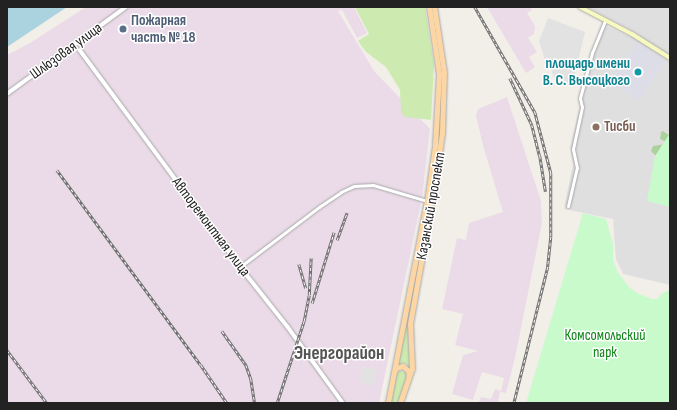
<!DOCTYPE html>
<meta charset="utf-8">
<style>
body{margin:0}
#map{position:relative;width:677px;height:410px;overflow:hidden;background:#f2efe9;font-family:"Sofia Sans Condensed",sans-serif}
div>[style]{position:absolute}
.residential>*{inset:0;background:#e0dfdf}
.industrial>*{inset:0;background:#ebdbe8}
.grass>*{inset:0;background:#cdebb0}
.forest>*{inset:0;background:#add19e}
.park>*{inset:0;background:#c8facc}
.parking>*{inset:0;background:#e2e2e2;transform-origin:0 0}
.plaza>*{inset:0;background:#dddde8;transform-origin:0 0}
.water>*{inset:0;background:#aad3df}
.roads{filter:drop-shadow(0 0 1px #a9a9a9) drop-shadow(0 0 1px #a9a9a9)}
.minor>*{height:3px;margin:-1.5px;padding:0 1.5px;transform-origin:1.5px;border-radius:1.5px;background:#fff}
.tertiary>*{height:3.5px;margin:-1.75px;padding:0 1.75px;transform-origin:1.75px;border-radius:1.75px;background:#fff}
.secondary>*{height:4px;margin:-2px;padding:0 2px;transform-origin:2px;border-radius:2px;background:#f7fabf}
.primary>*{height:4.5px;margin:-2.25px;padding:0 2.25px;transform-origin:2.25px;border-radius:2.25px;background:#fcd6a4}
.rail>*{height:2.5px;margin-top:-1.25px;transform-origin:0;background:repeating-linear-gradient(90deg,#fff 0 3px,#707070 0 6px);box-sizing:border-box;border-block:1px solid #707070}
.dots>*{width:11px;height:11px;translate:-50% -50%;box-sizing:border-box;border:2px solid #fff;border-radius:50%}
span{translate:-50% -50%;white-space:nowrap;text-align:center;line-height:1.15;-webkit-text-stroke:3px #fff;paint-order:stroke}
.service-label{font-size:15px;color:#4e5e75;font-weight:700}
.left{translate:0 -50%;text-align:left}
.street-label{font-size:15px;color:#222}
.culture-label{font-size:15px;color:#0d838f;font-weight:700}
.right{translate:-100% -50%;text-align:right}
.education-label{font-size:15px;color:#785e54;font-weight:700}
.park-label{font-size:15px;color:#0c8416}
.district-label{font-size:19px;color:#555;font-weight:700}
.frame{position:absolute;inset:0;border:8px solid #222;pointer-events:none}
</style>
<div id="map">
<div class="residential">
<div style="clip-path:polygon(587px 7px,670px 7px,670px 56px,635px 32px)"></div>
<div style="clip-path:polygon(602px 24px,639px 41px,670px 62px,670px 285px,623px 274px,616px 259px,613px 219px,564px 209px,573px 164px,570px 148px,580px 105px,579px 98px,589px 59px)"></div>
</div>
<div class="industrial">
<div style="clip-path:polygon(86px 7px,354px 7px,367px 33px,357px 38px,342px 10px,338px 11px,374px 71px,430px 129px,422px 198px,379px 403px,7px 403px,7px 55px,30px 43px)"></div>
<div style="clip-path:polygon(487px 7px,530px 7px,532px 10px,527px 13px,535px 26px,534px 34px,528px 38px,537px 52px,529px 57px,535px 67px,526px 73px)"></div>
<div style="clip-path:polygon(507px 97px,541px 201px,542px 223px,515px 358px,506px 393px,500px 392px,498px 401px,501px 403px,477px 403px,479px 402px,481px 397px,491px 399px,495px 389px,501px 391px,504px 378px,482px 372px,473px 400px,452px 394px,463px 355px,478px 351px,455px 345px,463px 314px,442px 309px,457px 238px,466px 240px,469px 223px,503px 212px,484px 149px,476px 116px,478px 109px)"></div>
</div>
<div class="grass">
<div style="clip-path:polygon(355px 7px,425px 7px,434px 65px,431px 120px,405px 117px,401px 112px,400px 90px,386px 67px,366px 52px,358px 41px,369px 34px)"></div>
<div style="clip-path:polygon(409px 310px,408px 335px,410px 368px,405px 363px,397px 364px)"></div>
<div style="clip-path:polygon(399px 371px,405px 372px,407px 376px,399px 403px,390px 403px,396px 376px)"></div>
</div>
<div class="forest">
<div style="clip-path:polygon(663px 131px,670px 136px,670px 153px,656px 156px,651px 151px,653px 146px,666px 144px,666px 142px,660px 139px,661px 132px)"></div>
</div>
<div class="park">
<div style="clip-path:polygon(670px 133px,670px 207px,647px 201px,655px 156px)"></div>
<div style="clip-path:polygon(583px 213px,606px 219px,613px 244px,613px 260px,618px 273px,630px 288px,637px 293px,652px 299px,657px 299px,661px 294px,670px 290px,670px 403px,526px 403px)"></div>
</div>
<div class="parking">
<div style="clip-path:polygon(548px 18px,585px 32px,572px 86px,555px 81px,550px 66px,547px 67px,539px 41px)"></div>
<div style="left:363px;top:366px;width:15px;height:16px;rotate:16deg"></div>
</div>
<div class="plaza">
<div style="left:637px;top:42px;width:35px;height:48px;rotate:35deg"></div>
</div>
<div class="water">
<div style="clip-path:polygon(7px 7px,67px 7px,7px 47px)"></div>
</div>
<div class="roads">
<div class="minor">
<div style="left:568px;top:206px;width:39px;rotate:-77deg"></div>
<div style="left:577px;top:168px;width:19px;rotate:-102deg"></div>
<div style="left:573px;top:149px;width:43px;rotate:-77.9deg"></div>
<div style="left:582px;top:107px;width:9px;rotate:-103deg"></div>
<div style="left:580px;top:98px;width:47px;rotate:-75.1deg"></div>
<div style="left:592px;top:53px;width:35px;rotate:-68deg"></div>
<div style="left:241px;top:266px;width:98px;rotate:-37.1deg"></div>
<div style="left:319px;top:207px;width:27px;rotate:-34deg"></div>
<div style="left:341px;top:192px;width:14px;rotate:-25deg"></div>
<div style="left:354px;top:186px;width:19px;rotate:-3deg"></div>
<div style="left:373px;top:185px;width:56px;rotate:16.5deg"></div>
</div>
<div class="tertiary">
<div style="left:80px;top:50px;width:267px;rotate:53.5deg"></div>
<div style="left:239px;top:265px;width:79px;rotate:51.7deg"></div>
<div style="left:288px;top:327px;width:94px;rotate:54.1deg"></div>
<div style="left:7px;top:94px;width:147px;rotate:-36.2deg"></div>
</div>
<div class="secondary">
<div style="left:580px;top:7px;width:59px;rotate:27.4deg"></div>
<div style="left:632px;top:34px;width:45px;rotate:32.3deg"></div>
</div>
<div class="primary">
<div style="left:394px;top:372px;width:4px;rotate:-63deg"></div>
<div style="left:396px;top:368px;width:7px;rotate:-16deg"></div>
<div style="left:403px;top:366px;width:8px;rotate:40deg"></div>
<div style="left:409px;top:371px;width:5px;rotate:90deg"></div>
<div style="left:388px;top:403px;width:206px;rotate:-79.1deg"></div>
<div style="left:427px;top:201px;width:56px;rotate:-81.7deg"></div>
<div style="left:435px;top:146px;width:72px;rotate:-86.8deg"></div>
<div style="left:439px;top:74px;width:68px;rotate:-98.5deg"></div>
<div style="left:400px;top:403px;width:36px;rotate:-71deg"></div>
<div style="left:412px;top:369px;width:45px;rotate:-92.5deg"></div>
<div style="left:410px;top:324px;width:125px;rotate:-79.9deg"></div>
<div style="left:432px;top:201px;width:69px;rotate:-81.6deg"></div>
<div style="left:442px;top:133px;width:60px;rotate:-88.1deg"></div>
<div style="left:444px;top:73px;width:67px;rotate:-98.6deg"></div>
</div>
</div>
<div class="rail">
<div style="left:475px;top:7px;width:121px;rotate:60.3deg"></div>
<div style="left:535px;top:112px;width:63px;rotate:75.3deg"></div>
<div style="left:551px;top:173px;width:64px;rotate:90deg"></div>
<div style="left:551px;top:237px;width:30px;rotate:96deg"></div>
<div style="left:548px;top:267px;width:140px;rotate:104deg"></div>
<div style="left:510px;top:78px;width:52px;rotate:64.9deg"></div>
<div style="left:532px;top:125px;width:32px;rotate:76deg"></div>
<div style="left:540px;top:156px;width:36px;rotate:81deg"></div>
<div style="left:57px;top:170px;width:242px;rotate:53.6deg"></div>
<div style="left:201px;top:365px;width:46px;rotate:55.6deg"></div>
<div style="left:337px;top:240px;width:29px;rotate:-70deg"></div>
<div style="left:299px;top:264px;width:25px;rotate:74deg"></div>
<div style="left:312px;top:303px;width:74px;rotate:-72.8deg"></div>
<div style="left:222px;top:331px;width:42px;rotate:54.8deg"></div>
<div style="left:246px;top:365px;width:15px;rotate:70deg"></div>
<div style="left:251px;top:379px;width:24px;rotate:81deg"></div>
<div style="left:7px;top:350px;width:66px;rotate:53deg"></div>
<div style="left:277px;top:403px;width:86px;rotate:-71.8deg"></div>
<div style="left:304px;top:321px;width:26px;rotate:-79deg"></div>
<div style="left:309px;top:295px;width:37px;rotate:-87deg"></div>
</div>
<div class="dots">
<div style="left:123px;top:29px;background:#5c6f8a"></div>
<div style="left:638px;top:72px;background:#0f9aa8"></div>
<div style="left:596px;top:127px;background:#8d6e63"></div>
</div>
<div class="service-label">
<span class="left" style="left:131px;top:29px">Пожарная<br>часть № 18</span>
</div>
<div class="street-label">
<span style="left:66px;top:51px;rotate:-36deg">Шлюзовая улица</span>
<span style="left:431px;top:206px;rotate:-80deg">Казанский проспект</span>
<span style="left:211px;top:227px;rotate:53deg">Авторемонтная улица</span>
</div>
<div class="culture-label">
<span class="right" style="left:630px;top:72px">площадь имени<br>В. С. Высоцкого</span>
</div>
<div class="education-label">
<span class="left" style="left:604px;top:127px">Тисби</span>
</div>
<div class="park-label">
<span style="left:605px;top:344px">Комсомольский<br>парк</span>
</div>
<div class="district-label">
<span style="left:339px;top:354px">Энергорайон</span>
</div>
<div class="frame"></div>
</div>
